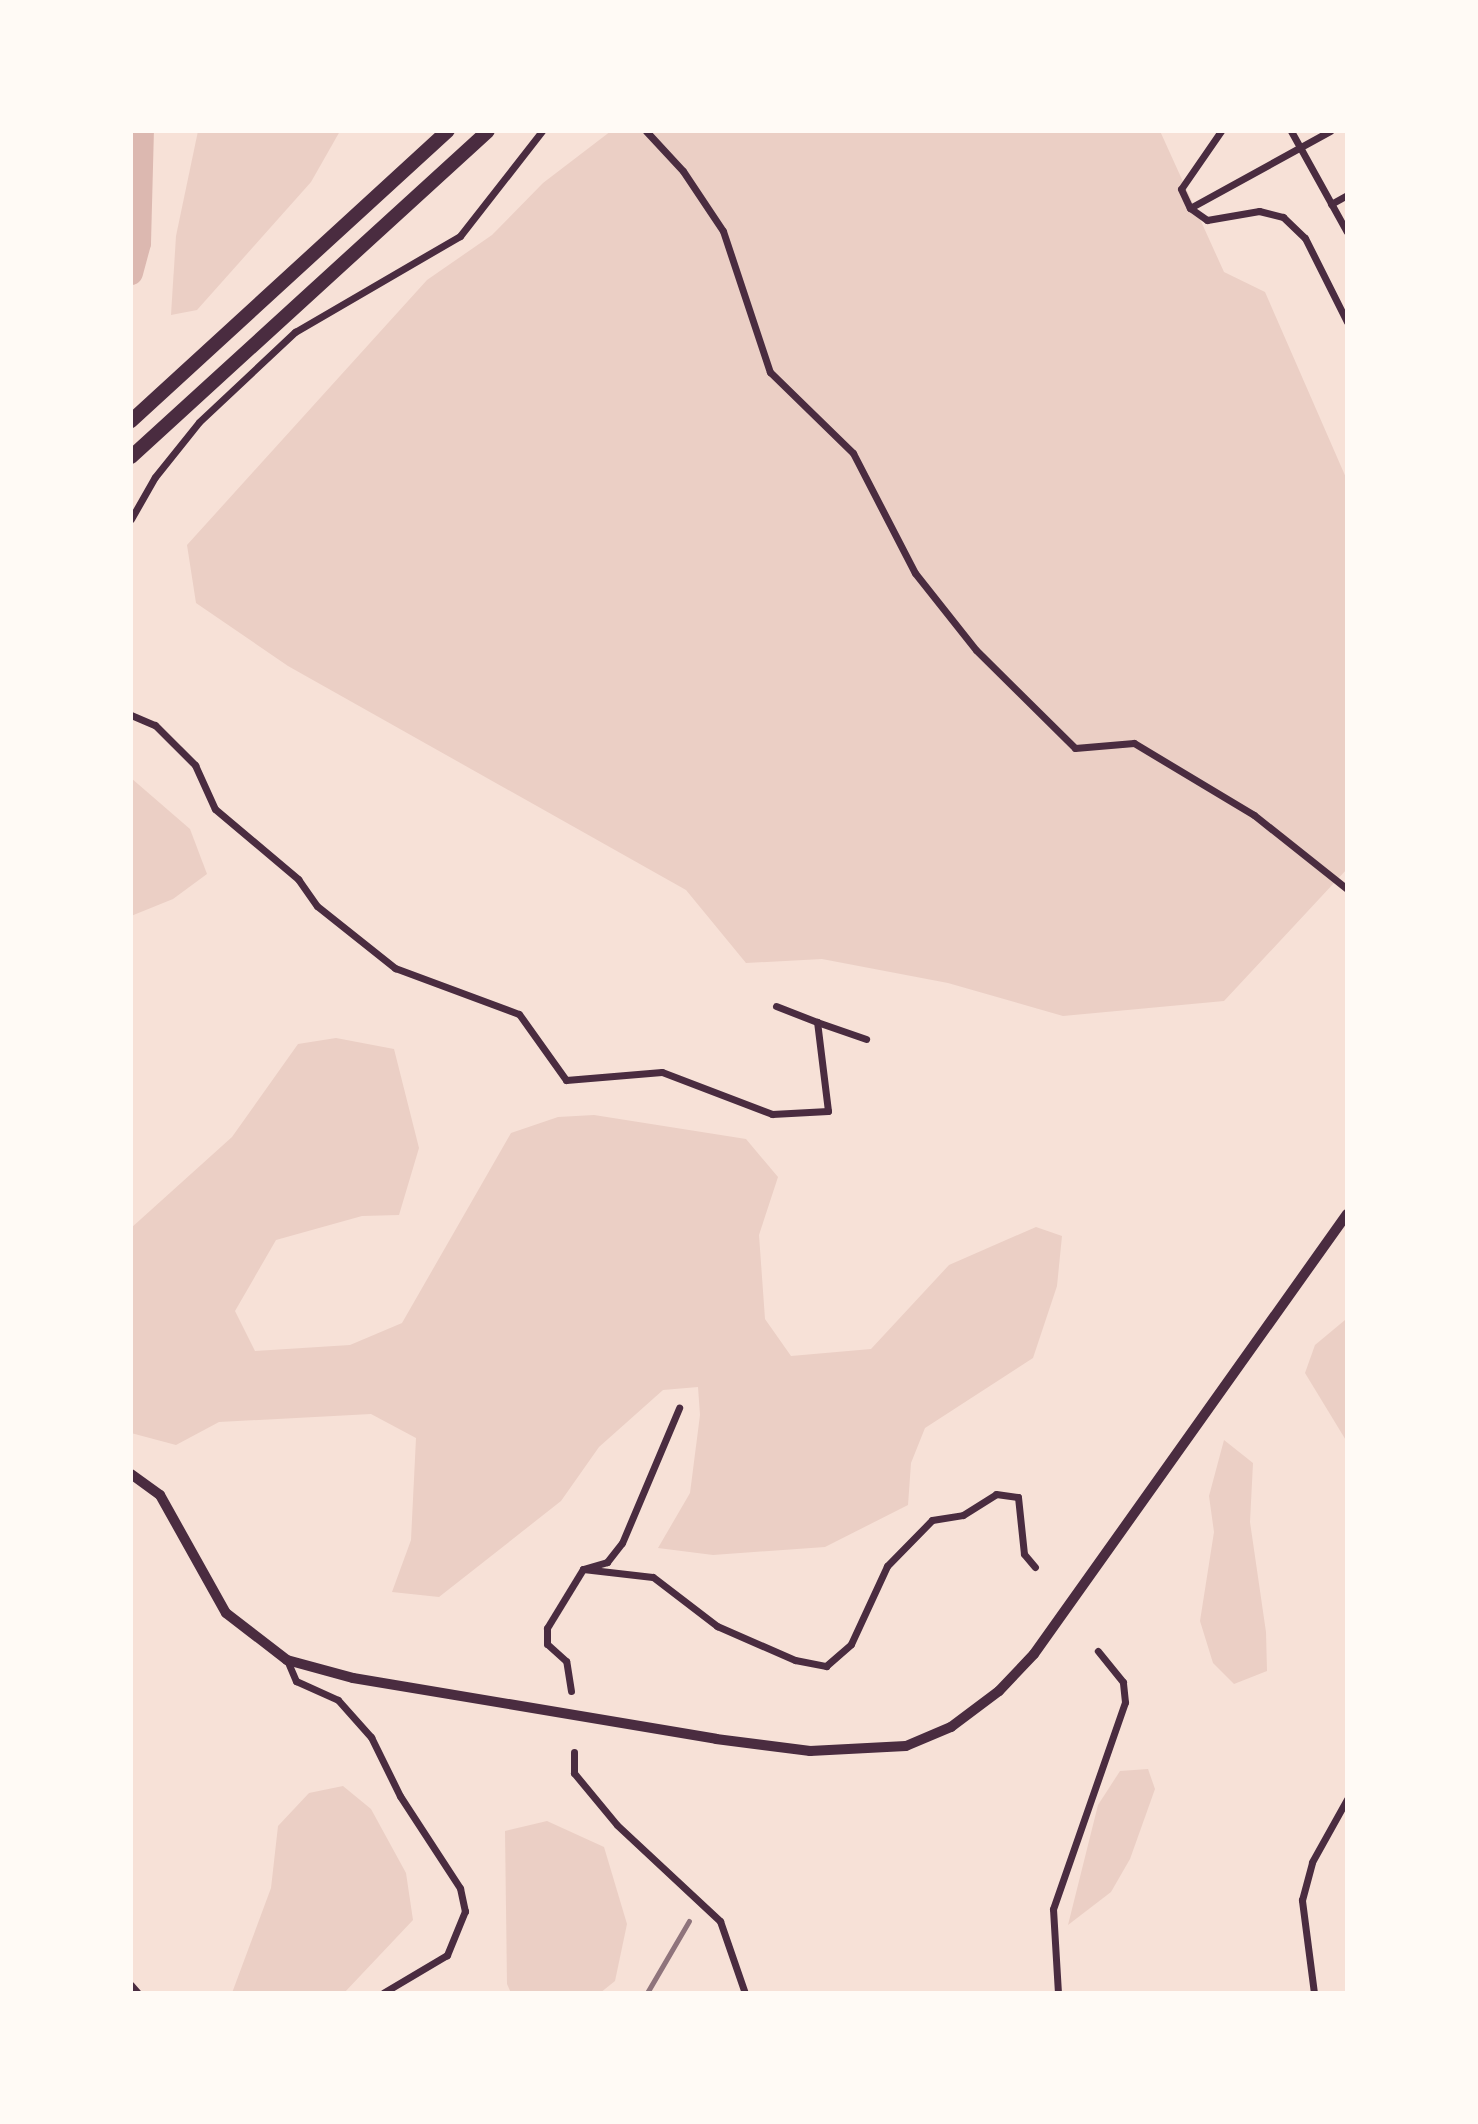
<!DOCTYPE html>
<style>
body{margin:0}
#map{position:relative;width:1478px;height:2124px;overflow:hidden;background:#f7e1d7;font-family:"Alegreya Sans",sans-serif}
div>[style]{position:absolute}
.green>*{inset:0;background:#ebcfc5}
.river>*{height:24px;margin:-12px;padding:0 12px;transform-origin:12px;border-radius:12px;background:#dcb8b0}
.minor>*{height:7px;margin:-3.5px;padding:0 3.5px;transform-origin:3.5px;border-radius:3.5px;background:#4a2c40}
.tertiary>*{height:10px;margin:-5px;padding:0 5px;transform-origin:5px;border-radius:5px;background:#4a2c40}
.motorway>*{height:14px;margin:-7px;padding:0 7px;transform-origin:7px;border-radius:7px;background:#4a2c40}
.rail>*{height:4.5px;margin:-2.25px;padding:0 2.25px;transform-origin:2.25px;border-radius:2.25px;background:#8f747c}
span{translate:-50% -50%;white-space:nowrap;text-align:center;line-height:1.15;-webkit-text-stroke:5px #fffaf5;paint-order:stroke}
.frame{position:absolute;inset:0;border:133px solid #fffaf5;pointer-events:none}
</style>
<div id="map">
<div class="green">
<div style="clip-path:polygon(198px 131px,340px 131px,311px 182px,197px 310px,171px 315px,176px 236px)"></div>
<div style="clip-path:polygon(611px 131px,1160px 131px,1224px 272px,1265px 292px,1347px 480px,1347px 869px,1224px 1001px,1063px 1016px,948px 983px,822px 959px,746px 963px,686px 890px,288px 666px,196px 603px,187px 545px,427px 280px,492px 235px,543px 183px)"></div>
<div style="clip-path:polygon(131px 778px,190px 829px,207px 874px,173px 899px,131px 916px)"></div>
<div style="clip-path:polygon(336px 1038px,394px 1049px,419px 1148px,399px 1215px,362px 1216px,276px 1240px,235px 1311px,255px 1351px,350px 1345px,402px 1323px,511px 1133px,558px 1117px,594px 1115px,746px 1139px,778px 1177px,759px 1235px,765px 1319px,791px 1356px,871px 1349px,949px 1265px,1036px 1227px,1062px 1236px,1057px 1286px,1033px 1358px,925px 1428px,911px 1463px,908px 1505px,825px 1547px,713px 1555px,658px 1548px,690px 1493px,700px 1415px,698px 1387px,663px 1390px,599px 1447px,561px 1501px,439px 1597px,392px 1592px,411px 1540px,416px 1438px,371px 1414px,219px 1422px,176px 1445px,131px 1433px,131px 1228px,232px 1137px,298px 1044px)"></div>
<div style="clip-path:polygon(1345px 1320px,1347px 1324px,1347px 1442px,1305px 1373px,1315px 1345px)"></div>
<div style="clip-path:polygon(1224px 1440px,1253px 1463px,1250px 1522px,1266px 1632px,1267px 1671px,1234px 1684px,1213px 1663px,1200px 1621px,1214px 1532px,1209px 1496px)"></div>
<div style="clip-path:polygon(1148px 1769px,1155px 1789px,1130px 1859px,1111px 1892px,1068px 1925px,1098px 1805px,1120px 1771px)"></div>
<div style="clip-path:polygon(343px 1786px,371px 1809px,406px 1873px,413px 1920px,344px 1993px,232px 1993px,271px 1888px,278px 1826px,309px 1793px)"></div>
<div style="clip-path:polygon(547px 1821px,604px 1847px,627px 1924px,615px 1981px,600px 1993px,511px 1993px,507px 1984px,505px 1831px)"></div>
</div>
<div class="river">
<div style="left:131px;top:273px;width:31px;rotate:-75deg"></div>
<div style="left:139px;top:243px;width:112px;rotate:-88.5deg"></div>
</div>
<div class="minor">
<div style="left:646px;top:131px;width:54px;rotate:47.2deg"></div>
<div style="left:683px;top:171px;width:72px;rotate:56.3deg"></div>
<div style="left:723px;top:231px;width:149px;rotate:71.6deg"></div>
<div style="left:770px;top:372px;width:116px;rotate:44.3deg"></div>
<div style="left:853px;top:453px;width:135px;rotate:62.7deg"></div>
<div style="left:915px;top:573px;width:98px;rotate:51.6deg"></div>
<div style="left:976px;top:650px;width:139px;rotate:44.7deg"></div>
<div style="left:1075px;top:748px;width:59px;rotate:-4.8deg"></div>
<div style="left:1134px;top:743px;width:140px;rotate:31deg"></div>
<div style="left:1254px;top:815px;width:119px;rotate:38.5deg"></div>
<div style="left:1221px;top:131px;width:70px;rotate:124.6deg"></div>
<div style="left:1181px;top:189px;width:21px;rotate:65deg"></div>
<div style="left:1190px;top:208px;width:21px;rotate:35deg"></div>
<div style="left:1207px;top:220px;width:53px;rotate:-9.8deg"></div>
<div style="left:1259px;top:211px;width:25px;rotate:14deg"></div>
<div style="left:1283px;top:217px;width:30px;rotate:44deg"></div>
<div style="left:1305px;top:238px;width:94px;rotate:63.4deg"></div>
<div style="left:1291px;top:131px;width:115px;rotate:61deg"></div>
<div style="left:1331px;top:204px;width:18px;rotate:-29deg"></div>
<div style="left:1190px;top:208px;width:160px;rotate:-28.8deg"></div>
<div style="left:131px;top:519px;width:48px;rotate:-60.3deg"></div>
<div style="left:155px;top:477px;width:70px;rotate:-51.3deg"></div>
<div style="left:199px;top:422px;width:132px;rotate:-43.2deg"></div>
<div style="left:295px;top:332px;width:191px;rotate:-30.2deg"></div>
<div style="left:460px;top:236px;width:133px;rotate:-52deg"></div>
<div style="left:131px;top:715px;width:26px;rotate:23deg"></div>
<div style="left:155px;top:725px;width:57px;rotate:45deg"></div>
<div style="left:195px;top:765px;width:48px;rotate:65.6deg"></div>
<div style="left:215px;top:809px;width:109px;rotate:40.1deg"></div>
<div style="left:298px;top:879px;width:33px;rotate:55deg"></div>
<div style="left:317px;top:906px;width:100px;rotate:38.5deg"></div>
<div style="left:395px;top:968px;width:132px;rotate:20.4deg"></div>
<div style="left:519px;top:1014px;width:81px;rotate:54.5deg"></div>
<div style="left:566px;top:1080px;width:96px;rotate:-4.8deg"></div>
<div style="left:662px;top:1072px;width:118px;rotate:20.9deg"></div>
<div style="left:772px;top:1114px;width:56px;rotate:-3.1deg"></div>
<div style="left:828px;top:1111px;width:90px;rotate:-97deg"></div>
<div style="left:817px;top:1022px;width:44px;rotate:-158.7deg"></div>
<div style="left:817px;top:1022px;width:52px;rotate:19.1deg"></div>
<div style="left:583px;top:1569px;width:70px;rotate:6.5deg"></div>
<div style="left:653px;top:1577px;width:81px;rotate:37.4deg"></div>
<div style="left:717px;top:1626px;width:85px;rotate:23.6deg"></div>
<div style="left:795px;top:1660px;width:32px;rotate:11deg"></div>
<div style="left:826px;top:1666px;width:33px;rotate:-41deg"></div>
<div style="left:851px;top:1644px;width:86px;rotate:-65.2deg"></div>
<div style="left:887px;top:1566px;width:64px;rotate:-45.6deg"></div>
<div style="left:932px;top:1520px;width:31px;rotate:-9deg"></div>
<div style="left:963px;top:1515px;width:39px;rotate:-32deg"></div>
<div style="left:996px;top:1494px;width:22px;rotate:8deg"></div>
<div style="left:1018px;top:1497px;width:57px;rotate:84deg"></div>
<div style="left:1024px;top:1554px;width:17px;rotate:50deg"></div>
<div style="left:287px;top:1660px;width:23px;rotate:67deg"></div>
<div style="left:296px;top:1681px;width:46px;rotate:24.3deg"></div>
<div style="left:338px;top:1700px;width:50px;rotate:48.3deg"></div>
<div style="left:371px;top:1737px;width:66px;rotate:63.8deg"></div>
<div style="left:400px;top:1796px;width:110px;rotate:56.9deg"></div>
<div style="left:460px;top:1888px;width:24px;rotate:78deg"></div>
<div style="left:465px;top:1911px;width:48px;rotate:112.2deg"></div>
<div style="left:447px;top:1955px;width:74px;rotate:149.3deg"></div>
<div style="left:571px;top:1691px;width:30px;rotate:-99deg"></div>
<div style="left:566px;top:1661px;width:25px;rotate:-138deg"></div>
<div style="left:547px;top:1644px;width:16px;rotate:-90deg"></div>
<div style="left:547px;top:1628px;width:69px;rotate:-58.6deg"></div>
<div style="left:583px;top:1569px;width:25px;rotate:-16deg"></div>
<div style="left:607px;top:1562px;width:24px;rotate:-52deg"></div>
<div style="left:622px;top:1543px;width:147px;rotate:-67.1deg"></div>
<div style="left:574px;top:1752px;width:21px;rotate:90deg"></div>
<div style="left:574px;top:1773px;width:67px;rotate:50.4deg"></div>
<div style="left:617px;top:1825px;width:141px;rotate:43deg"></div>
<div style="left:720px;top:1921px;width:76px;rotate:70.9deg"></div>
<div style="left:131px;top:1985px;width:11px;rotate:49deg"></div>
<div style="left:1058px;top:1993px;width:84px;rotate:-93.4deg"></div>
<div style="left:1053px;top:1909px;width:219px;rotate:-70.8deg"></div>
<div style="left:1125px;top:1702px;width:20px;rotate:-96deg"></div>
<div style="left:1123px;top:1682px;width:40px;rotate:-129deg"></div>
<div style="left:1314px;top:1993px;width:94px;rotate:-97.4deg"></div>
<div style="left:1302px;top:1900px;width:39px;rotate:-75deg"></div>
<div style="left:1312px;top:1862px;width:72px;rotate:-60.9deg"></div>
</div>
<div class="tertiary">
<div style="left:131px;top:1474px;width:36px;rotate:36deg"></div>
<div style="left:160px;top:1495px;width:135px;rotate:60.8deg"></div>
<div style="left:226px;top:1613px;width:77px;rotate:37.6deg"></div>
<div style="left:287px;top:1660px;width:68px;rotate:15.3deg"></div>
<div style="left:353px;top:1678px;width:368px;rotate:9.5deg"></div>
<div style="left:716px;top:1739px;width:95px;rotate:7.3deg"></div>
<div style="left:810px;top:1751px;width:96px;rotate:-3deg"></div>
<div style="left:906px;top:1746px;width:49px;rotate:-22.9deg"></div>
<div style="left:951px;top:1727px;width:60px;rotate:-36.9deg"></div>
<div style="left:999px;top:1691px;width:51px;rotate:-46.6deg"></div>
<div style="left:1034px;top:1654px;width:540px;rotate:-54.57deg"></div>
</div>
<div class="motorway">
<div style="left:131px;top:421px;width:430px;rotate:-42.5deg"></div>
<div style="left:131px;top:457px;width:483px;rotate:-42.4deg"></div>
</div>
<div class="rail">
<div style="left:647px;top:1993px;width:83px;rotate:-59.7deg"></div>
</div>
<div class="frame"></div>
</div>
